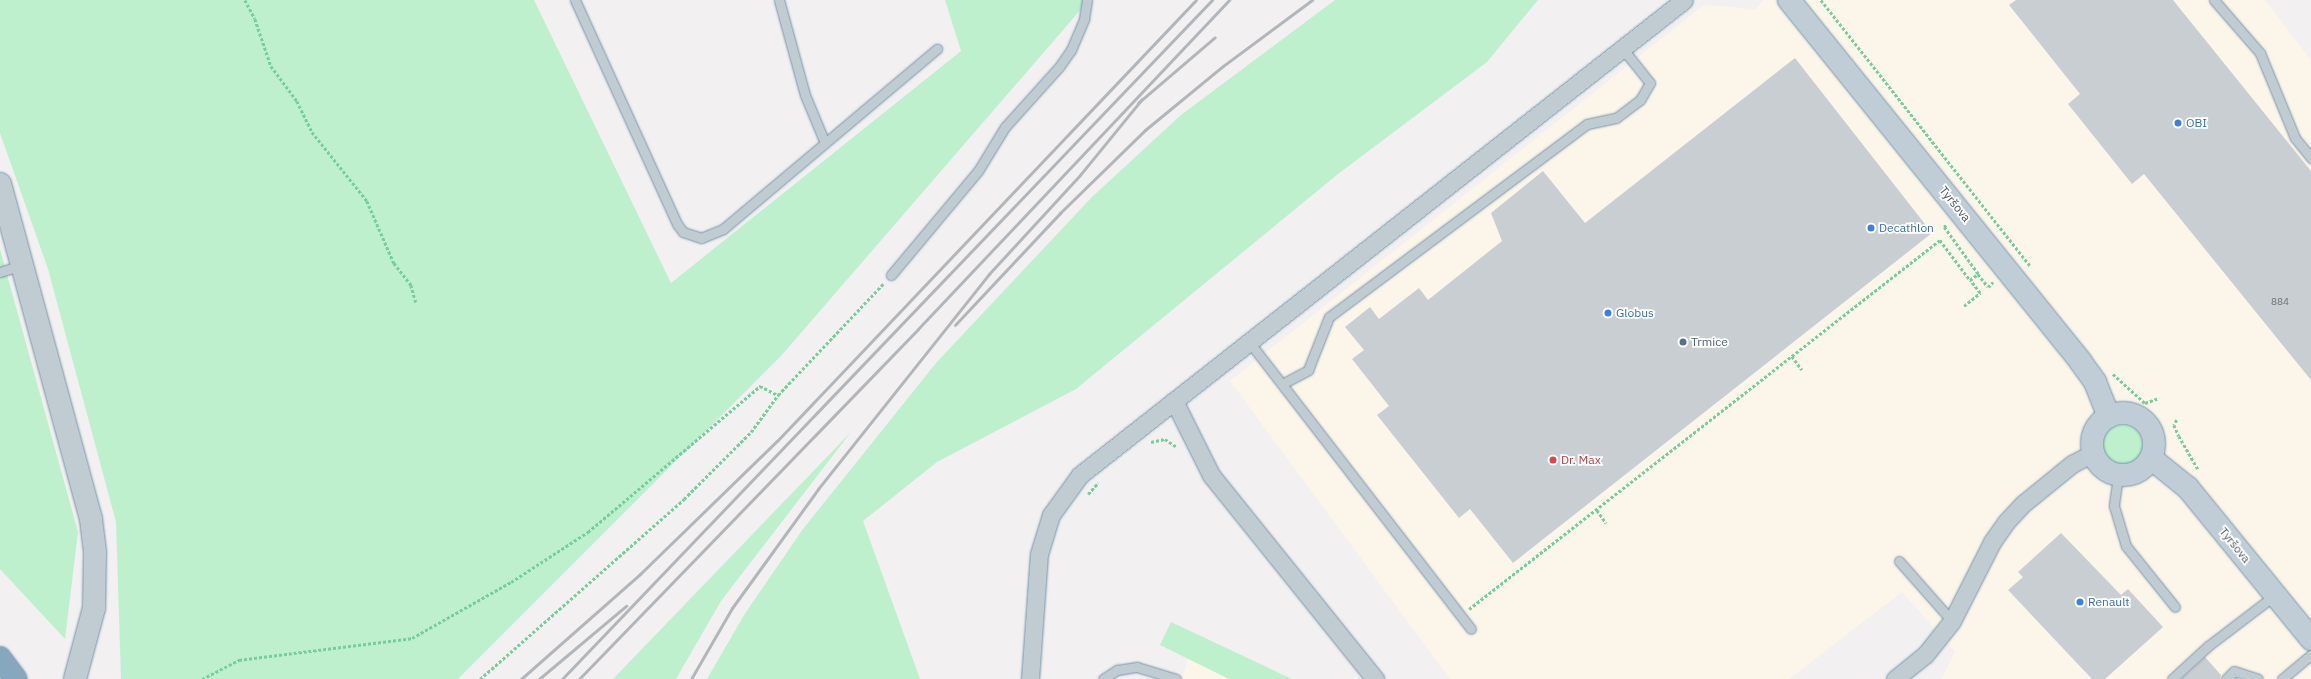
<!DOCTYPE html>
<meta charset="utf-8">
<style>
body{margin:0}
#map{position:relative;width:2311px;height:679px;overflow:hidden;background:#f2f0f0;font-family:"IBM Plex Sans",sans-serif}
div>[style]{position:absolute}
.commercial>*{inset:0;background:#fcf5e9}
.green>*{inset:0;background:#bef0cd}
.round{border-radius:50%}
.building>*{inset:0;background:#c9ced2}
.path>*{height:2.5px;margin-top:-1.25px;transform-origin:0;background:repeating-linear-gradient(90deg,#76ce9a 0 3px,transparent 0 5px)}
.roads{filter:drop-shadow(0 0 1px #7292ab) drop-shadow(0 0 1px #7292ab)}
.service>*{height:9px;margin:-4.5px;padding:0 4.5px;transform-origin:4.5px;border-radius:4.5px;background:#c0cbd2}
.minor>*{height:17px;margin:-8.5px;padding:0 8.5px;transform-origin:8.5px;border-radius:8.5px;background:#c0cbd2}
.tertiary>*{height:22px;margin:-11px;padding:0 11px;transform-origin:11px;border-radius:11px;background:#c0cbd2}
.secondary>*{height:22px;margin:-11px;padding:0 11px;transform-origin:11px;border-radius:11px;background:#c0cdd7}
.secondary>.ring{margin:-11px;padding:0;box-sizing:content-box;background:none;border:22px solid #c0cdd7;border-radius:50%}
.motorway>*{height:22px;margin:-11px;padding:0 11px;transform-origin:11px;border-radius:11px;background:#87a7bf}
.rail>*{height:3px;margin:-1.5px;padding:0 1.5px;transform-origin:1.5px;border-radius:1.5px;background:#b2b6ba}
.dots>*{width:11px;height:11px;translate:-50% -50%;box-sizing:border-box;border:2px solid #fff;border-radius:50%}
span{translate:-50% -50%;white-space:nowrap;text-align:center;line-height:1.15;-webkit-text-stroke:3.5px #fff;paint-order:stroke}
.number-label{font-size:10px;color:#68737a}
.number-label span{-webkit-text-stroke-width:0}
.shop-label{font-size:12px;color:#366cbe}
.left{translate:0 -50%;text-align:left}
.street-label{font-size:12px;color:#47555d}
.service-label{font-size:12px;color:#4e5e75}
.health-label{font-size:12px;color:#be3a42}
</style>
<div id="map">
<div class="commercial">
<div style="clip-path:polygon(1764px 0,2265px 0,2311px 60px,2311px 679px,1941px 679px,1955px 652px,1902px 592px,1789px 679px,1450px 679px,1230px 381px,1704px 5px,1755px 9px)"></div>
<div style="clip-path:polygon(1188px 658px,1229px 679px,1166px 679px,1184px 673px)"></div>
</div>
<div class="green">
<div style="clip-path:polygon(0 0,534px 0,671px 283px,961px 51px,945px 0,1089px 0,781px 356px,458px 679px,121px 679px,116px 522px,48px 269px,0 133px)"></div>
<div style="clip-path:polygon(1335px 0,1538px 0,1487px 62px,1338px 174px,1076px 389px,937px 462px,863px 521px,920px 679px,707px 679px,744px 615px,803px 529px,936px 363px,1092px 197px,1181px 115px)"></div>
<div style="clip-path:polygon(0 249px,78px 532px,65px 639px,0 569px)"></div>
<div class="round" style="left:2103px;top:425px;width:40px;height:40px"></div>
<div style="clip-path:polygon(851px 432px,721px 601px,676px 679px,613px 679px)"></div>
<div style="clip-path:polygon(1171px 622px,1292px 679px,1229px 679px,1160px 645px)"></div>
</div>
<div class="building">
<div style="clip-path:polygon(2016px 0,2173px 0,2311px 171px,2311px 380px,2144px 174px,2132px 184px,2068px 104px,2080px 94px,2009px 5px)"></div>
<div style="clip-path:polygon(1795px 58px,1932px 233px,1513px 563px,1470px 509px,1459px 518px,1377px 415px,1389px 406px,1352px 359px,1364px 350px,1345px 327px,1370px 307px,1379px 319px,1419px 288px,1428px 300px,1502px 241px,1491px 213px,1543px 171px,1585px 223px)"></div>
<div style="clip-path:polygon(2061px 533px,2121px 595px,2128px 589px,2163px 627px,2105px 679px,2092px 679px,2008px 590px,2023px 577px,2018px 572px)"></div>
<div style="clip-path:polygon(2205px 657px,2221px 675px,2220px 679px,2181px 679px)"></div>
</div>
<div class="path">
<div style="left:245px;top:0;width:21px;rotate:62deg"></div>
<div style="left:255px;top:19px;width:50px;rotate:71.2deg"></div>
<div style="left:271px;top:66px;width:44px;rotate:53.4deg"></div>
<div style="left:297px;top:101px;width:34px;rotate:64deg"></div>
<div style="left:312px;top:132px;width:88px;rotate:51.4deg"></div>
<div style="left:367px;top:201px;width:68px;rotate:66.5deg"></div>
<div style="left:394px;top:263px;width:28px;rotate:52deg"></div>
<div style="left:411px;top:285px;width:18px;rotate:74deg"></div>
<div style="left:1821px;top:0;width:338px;rotate:51.8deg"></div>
<div style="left:1978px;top:274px;width:16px;rotate:52deg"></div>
<div style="left:1988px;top:287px;width:7px;rotate:-45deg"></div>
<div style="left:1964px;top:306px;width:21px;rotate:-39deg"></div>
<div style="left:1980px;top:293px;width:16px;rotate:-128deg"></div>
<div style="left:1792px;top:356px;width:17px;rotate:54deg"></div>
<div style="left:2113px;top:374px;width:43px;rotate:42.2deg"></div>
<div style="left:2145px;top:403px;width:15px;rotate:-20deg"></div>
<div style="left:2177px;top:420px;width:6px;rotate:121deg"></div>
<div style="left:2174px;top:425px;width:12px;rotate:66deg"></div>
<div style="left:2179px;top:436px;width:39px;rotate:60deg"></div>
<div style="left:1151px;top:442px;width:14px;rotate:-12deg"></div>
<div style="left:1165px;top:439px;width:14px;rotate:34deg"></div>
<div style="left:1088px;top:494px;width:15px;rotate:-48deg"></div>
<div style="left:1597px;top:510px;width:16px;rotate:55deg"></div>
<div style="left:1469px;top:609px;width:598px;rotate:-38.08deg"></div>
<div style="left:1940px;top:240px;width:50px;rotate:53.1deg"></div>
<div style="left:1970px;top:280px;width:10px;rotate:-37deg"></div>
<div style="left:1978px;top:274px;width:58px;rotate:-125.9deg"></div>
<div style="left:1944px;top:227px;width:3px;rotate:-45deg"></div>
<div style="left:202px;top:679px;width:42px;rotate:-27.2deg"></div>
<div style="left:239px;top:660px;width:174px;rotate:-7.2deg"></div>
<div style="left:412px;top:638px;width:114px;rotate:-29.5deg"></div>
<div style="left:511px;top:582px;width:92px;rotate:-33deg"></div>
<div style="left:588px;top:532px;width:226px;rotate:-40.3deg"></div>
<div style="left:760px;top:386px;width:20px;rotate:27deg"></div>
<div style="left:480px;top:679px;width:272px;rotate:-41.4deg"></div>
<div style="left:684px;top:499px;width:95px;rotate:-45deg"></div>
<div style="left:751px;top:432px;width:46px;rotate:-53.9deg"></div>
<div style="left:778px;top:395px;width:153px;rotate:-46.6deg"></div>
</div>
<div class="roads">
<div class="service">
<div style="left:575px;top:0;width:246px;rotate:65.5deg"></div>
<div style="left:677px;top:224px;width:10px;rotate:53deg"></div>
<div style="left:683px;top:232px;width:19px;rotate:18deg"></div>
<div style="left:701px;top:238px;width:24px;rotate:-22deg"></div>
<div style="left:723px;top:229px;width:280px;rotate:-40.1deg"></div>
<div style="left:779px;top:0;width:98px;rotate:74.7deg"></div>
<div style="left:805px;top:95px;width:52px;rotate:67.4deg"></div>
<div style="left:2214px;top:0;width:70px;rotate:49deg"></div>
<div style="left:2260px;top:53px;width:92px;rotate:67.6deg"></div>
<div style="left:2295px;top:138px;width:26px;rotate:51deg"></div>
<div style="left:0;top:272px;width:23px;rotate:-18deg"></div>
<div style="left:891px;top:275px;width:136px;rotate:-50.1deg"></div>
<div style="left:978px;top:171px;width:52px;rotate:-58.5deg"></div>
<div style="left:1005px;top:127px;width:81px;rotate:-48deg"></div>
<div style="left:1059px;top:67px;width:21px;rotate:-55deg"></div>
<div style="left:1071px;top:50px;width:34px;rotate:-67deg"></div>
<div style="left:1084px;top:19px;width:19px;rotate:-81deg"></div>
<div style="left:1250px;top:343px;width:361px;rotate:52.3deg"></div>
<div style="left:1282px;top:384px;width:30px;rotate:-28deg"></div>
<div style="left:1308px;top:370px;width:57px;rotate:-68.4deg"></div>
<div style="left:1329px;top:317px;width:322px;rotate:-36.8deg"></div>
<div style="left:1587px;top:124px;width:30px;rotate:-12deg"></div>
<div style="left:1616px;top:118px;width:30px;rotate:-37deg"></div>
<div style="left:1640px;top:100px;width:20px;rotate:-60deg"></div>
<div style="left:1650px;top:83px;width:43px;rotate:-128.5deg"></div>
<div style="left:2118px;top:476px;width:30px;rotate:98deg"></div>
<div style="left:2114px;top:506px;width:42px;rotate:73.3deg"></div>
<div style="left:2126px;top:546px;width:78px;rotate:51.2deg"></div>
<div style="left:1899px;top:561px;width:80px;rotate:48.5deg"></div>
<div style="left:1103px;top:679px;width:17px;rotate:-33deg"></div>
<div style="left:1117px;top:670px;width:20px;rotate:-9deg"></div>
<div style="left:1137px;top:667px;width:41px;rotate:17.1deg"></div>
<div style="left:2172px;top:679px;width:49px;rotate:-42.5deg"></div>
<div style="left:2208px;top:646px;width:84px;rotate:-37.3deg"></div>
<div style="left:2226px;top:679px;width:11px;rotate:-45deg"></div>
<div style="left:2234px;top:671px;width:25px;rotate:18deg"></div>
<div style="left:2282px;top:679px;width:38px;rotate:-40deg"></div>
</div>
<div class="minor">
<div style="left:1174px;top:401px;width:83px;rotate:63.4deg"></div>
<div style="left:1211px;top:475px;width:262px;rotate:51.2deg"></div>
<div style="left:1030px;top:679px;width:125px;rotate:-85.9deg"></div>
<div style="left:1039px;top:554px;width:41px;rotate:-72.9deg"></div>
<div style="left:1051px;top:515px;width:49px;rotate:-54.1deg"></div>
<div style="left:1080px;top:475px;width:768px;rotate:-38.18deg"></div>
<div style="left:1895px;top:679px;width:38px;rotate:-39deg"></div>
<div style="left:1925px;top:655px;width:43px;rotate:-51.5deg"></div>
<div style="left:1952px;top:621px;width:89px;rotate:-63.1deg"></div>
<div style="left:1992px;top:542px;width:24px;rotate:-55deg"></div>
<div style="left:2006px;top:522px;width:26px;rotate:-47deg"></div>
<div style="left:2024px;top:503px;width:62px;rotate:-39.1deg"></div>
<div style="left:2072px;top:464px;width:24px;rotate:-28deg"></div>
</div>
<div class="tertiary">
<div style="left:0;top:184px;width:347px;rotate:74.8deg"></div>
<div style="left:91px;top:519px;width:34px;rotate:83deg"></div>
<div style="left:95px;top:553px;width:55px;rotate:91deg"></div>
<div style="left:94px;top:608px;width:73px;rotate:105deg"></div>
</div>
<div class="secondary">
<div style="left:1789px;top:0;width:464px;rotate:51.1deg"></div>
<div style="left:2080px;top:361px;width:26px;rotate:54deg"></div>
<div style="left:2095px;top:382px;width:37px;rotate:68deg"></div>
<div class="ring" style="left:2092px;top:413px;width:40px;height:40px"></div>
<div style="left:2152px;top:459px;width:46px;rotate:38.9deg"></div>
<div style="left:2188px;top:488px;width:195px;rotate:50.8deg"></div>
</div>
<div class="motorway">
<div style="left:0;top:658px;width:26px;rotate:53deg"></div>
</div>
</div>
<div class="rail">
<div style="left:1138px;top:103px;width:101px;rotate:-40.6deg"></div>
<div style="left:955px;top:325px;width:154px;rotate:-46.8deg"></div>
<div style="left:1060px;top:213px;width:119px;rotate:-44.3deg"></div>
<div style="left:1145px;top:130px;width:101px;rotate:-39.4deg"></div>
<div style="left:1223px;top:66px;width:111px;rotate:-36.6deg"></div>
<div style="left:521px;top:679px;width:159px;rotate:-41.4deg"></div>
<div style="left:640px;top:574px;width:191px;rotate:-44.2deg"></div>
<div style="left:777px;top:441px;width:608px;rotate:-46.47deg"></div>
<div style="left:539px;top:679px;width:114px;rotate:-40deg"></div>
<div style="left:562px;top:679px;width:940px;rotate:-46.25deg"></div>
<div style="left:579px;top:679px;width:487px;rotate:-45.9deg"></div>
<div style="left:918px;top:329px;width:453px;rotate:-46.6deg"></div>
<div style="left:691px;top:679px;width:82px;rotate:-60deg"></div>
<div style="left:732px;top:608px;width:147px;rotate:-54.1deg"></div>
<div style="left:818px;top:489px;width:275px;rotate:-51.5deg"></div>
<div style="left:989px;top:274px;width:134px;rotate:-47.4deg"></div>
<div style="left:1080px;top:175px;width:98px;rotate:-50.8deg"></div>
</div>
<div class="dots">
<div style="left:2178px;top:123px;background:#3f7fe0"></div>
<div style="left:1871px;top:228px;background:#3f7fe0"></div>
<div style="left:1608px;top:313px;background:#3f7fe0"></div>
<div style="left:1683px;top:342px;background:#5c6f8a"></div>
<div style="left:1553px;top:460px;background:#e0444e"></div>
<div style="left:2080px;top:602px;background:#3f7fe0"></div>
</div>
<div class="number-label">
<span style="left:2280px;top:302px">884</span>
</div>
<div class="shop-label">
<span class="left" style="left:2186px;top:123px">OBI</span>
<span class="left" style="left:1879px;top:228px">Decathlon</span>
<span class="left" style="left:1616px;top:313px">Globus</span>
<span class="left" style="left:2088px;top:602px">Renault</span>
</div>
<div class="street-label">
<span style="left:1955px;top:204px;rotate:51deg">Tyršova</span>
<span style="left:2235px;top:545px;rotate:51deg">Tyršova</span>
</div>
<div class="service-label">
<span class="left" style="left:1691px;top:342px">Trmice</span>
</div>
<div class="health-label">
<span class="left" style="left:1561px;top:460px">Dr. Max</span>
</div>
</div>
